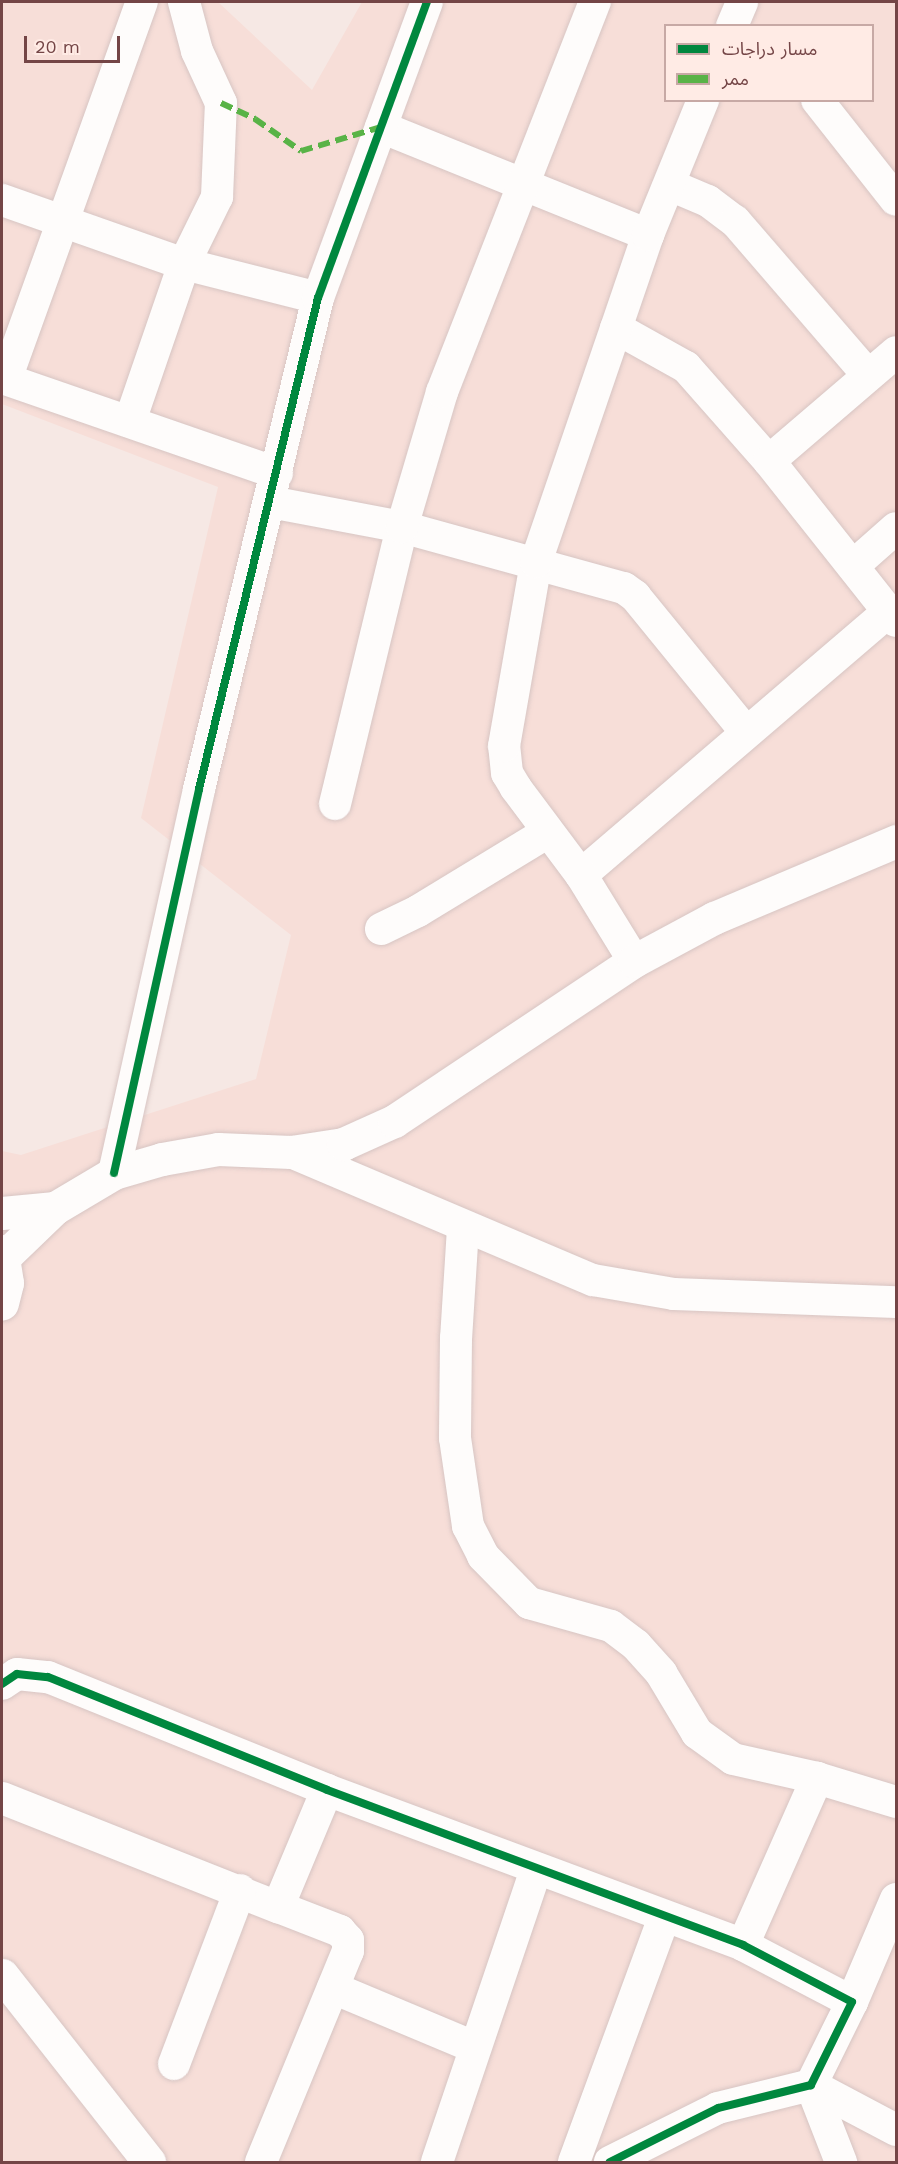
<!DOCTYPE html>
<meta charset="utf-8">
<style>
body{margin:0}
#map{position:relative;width:898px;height:2164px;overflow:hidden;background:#f6e8e4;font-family:"Work Sans","Noto Sans Arabic",sans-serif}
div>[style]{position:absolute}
.residential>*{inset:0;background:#f7ded8}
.roads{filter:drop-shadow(0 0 2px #d7c5c3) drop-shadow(0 0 2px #d7c5c3)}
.street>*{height:32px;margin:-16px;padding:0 16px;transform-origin:16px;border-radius:16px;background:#fefcfb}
.secondary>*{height:33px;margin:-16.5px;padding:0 16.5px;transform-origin:16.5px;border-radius:16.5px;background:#fefcfb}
.quiet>*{height:6px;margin-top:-3px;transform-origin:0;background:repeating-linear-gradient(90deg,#59b347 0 12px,transparent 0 18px)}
.cycleway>*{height:8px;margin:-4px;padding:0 4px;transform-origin:4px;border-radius:4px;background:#00873e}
span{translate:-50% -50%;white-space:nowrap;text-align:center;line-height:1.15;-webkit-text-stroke:4.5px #ffebe5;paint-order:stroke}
.frame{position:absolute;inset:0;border:3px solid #744546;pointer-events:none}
.legend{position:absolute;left:664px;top:24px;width:210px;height:78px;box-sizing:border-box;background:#ffebe5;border:2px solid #c7a9a5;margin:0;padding:8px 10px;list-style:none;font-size:18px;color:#744546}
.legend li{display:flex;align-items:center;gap:12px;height:30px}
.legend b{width:30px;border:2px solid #c7a9a5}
.scale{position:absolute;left:24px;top:36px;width:96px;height:27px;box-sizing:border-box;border:3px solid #744546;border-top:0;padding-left:8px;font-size:18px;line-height:21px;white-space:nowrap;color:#744546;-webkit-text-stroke:4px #ffebe5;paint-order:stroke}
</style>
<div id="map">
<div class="residential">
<div style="clip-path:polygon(evenodd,2px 2px,218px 2px,312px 90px,362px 2px,896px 2px,896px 2162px,2px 2162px,2px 1151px,21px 1155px,256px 1079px,291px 935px,141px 818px,218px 487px,2px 404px,2px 2px,666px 26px,872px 26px,872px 100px,666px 100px,666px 26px)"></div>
</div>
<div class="roads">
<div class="street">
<div style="left:732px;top:26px;width:26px;rotate:-67deg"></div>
<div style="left:817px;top:100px;width:127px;rotate:51.7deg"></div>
<div style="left:381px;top:127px;width:288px;rotate:22deg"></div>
<div style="left:670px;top:185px;width:41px;rotate:22.8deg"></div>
<div style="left:708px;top:201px;width:34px;rotate:37deg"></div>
<div style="left:735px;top:221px;width:203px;rotate:49.2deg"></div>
<div style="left:2px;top:200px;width:193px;rotate:19.4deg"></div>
<div style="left:184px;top:264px;width:138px;rotate:14.2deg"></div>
<div style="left:616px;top:328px;width:80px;rotate:29.1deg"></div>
<div style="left:686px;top:367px;width:125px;rotate:48.6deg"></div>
<div style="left:769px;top:461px;width:204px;rotate:51.6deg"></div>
<div style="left:2px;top:378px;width:291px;rotate:19.1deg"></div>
<div style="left:6px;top:379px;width:401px;rotate:-70.2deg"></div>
<div style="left:130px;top:421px;width:166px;rotate:-71deg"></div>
<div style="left:184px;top:264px;width:75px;rotate:-63.8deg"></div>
<div style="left:217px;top:197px;width:94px;rotate:-87.6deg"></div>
<div style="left:221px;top:103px;width:57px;rotate:-114.8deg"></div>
<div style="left:197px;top:51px;width:51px;rotate:-104.9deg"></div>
<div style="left:769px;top:461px;width:167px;rotate:-40.6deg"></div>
<div style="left:270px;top:502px;width:134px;rotate:10.7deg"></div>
<div style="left:402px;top:527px;width:230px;rotate:15.4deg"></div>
<div style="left:624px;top:588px;width:14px;rotate:36deg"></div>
<div style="left:635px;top:596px;width:176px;rotate:50.8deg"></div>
<div style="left:853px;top:566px;width:57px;rotate:-41.5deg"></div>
<div style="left:335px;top:804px;width:285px;rotate:-76.4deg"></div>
<div style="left:402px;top:527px;width:141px;rotate:-73.5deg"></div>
<div style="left:442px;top:392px;width:419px;rotate:-68.6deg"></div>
<div style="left:581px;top:875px;width:406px;rotate:-40.6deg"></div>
<div style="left:381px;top:929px;width:41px;rotate:-25.9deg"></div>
<div style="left:418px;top:911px;width:152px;rotate:-31.3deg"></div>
<div style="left:634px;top:961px;width:101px;rotate:-121.6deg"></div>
<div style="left:581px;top:875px;width:109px;rotate:-126.8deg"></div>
<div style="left:516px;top:788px;width:17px;rotate:-121deg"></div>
<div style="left:507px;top:773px;width:27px;rotate:-96deg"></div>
<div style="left:504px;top:746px;width:187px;rotate:-80.1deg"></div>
<div style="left:536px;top:562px;width:346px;rotate:-71.1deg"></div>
<div style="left:648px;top:235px;width:146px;rotate:-67.8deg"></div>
<div style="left:291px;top:1152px;width:328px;rotate:23deg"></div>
<div style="left:593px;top:1280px;width:82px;rotate:9.8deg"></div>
<div style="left:674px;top:1294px;width:222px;rotate:2.1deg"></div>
<div style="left:114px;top:1173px;width:393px;rotate:-77.5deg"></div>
<div style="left:199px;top:789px;width:505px;rotate:-76.38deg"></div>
<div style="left:318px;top:298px;width:315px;rotate:-69.8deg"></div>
<div style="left:463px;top:1228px;width:110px;rotate:93.6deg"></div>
<div style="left:456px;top:1338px;width:100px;rotate:90.6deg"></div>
<div style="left:455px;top:1438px;width:89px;rotate:81.6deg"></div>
<div style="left:468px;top:1526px;width:34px;rotate:63deg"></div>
<div style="left:483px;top:1556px;width:66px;rotate:45.6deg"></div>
<div style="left:529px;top:1603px;width:85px;rotate:15.7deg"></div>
<div style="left:611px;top:1626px;width:31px;rotate:37deg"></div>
<div style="left:636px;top:1645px;width:38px;rotate:48deg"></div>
<div style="left:661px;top:1673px;width:70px;rotate:59deg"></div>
<div style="left:697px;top:1733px;width:44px;rotate:35.8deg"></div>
<div style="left:733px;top:1759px;width:86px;rotate:12.7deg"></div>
<div style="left:817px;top:1778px;width:83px;rotate:16.9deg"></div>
<div style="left:2px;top:1684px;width:18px;rotate:-34deg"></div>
<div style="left:17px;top:1674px;width:31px;rotate:6deg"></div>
<div style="left:48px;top:1677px;width:301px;rotate:22deg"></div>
<div style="left:327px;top:1790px;width:444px;rotate:20.4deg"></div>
<div style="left:743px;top:1945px;width:123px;rotate:27.6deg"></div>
<div style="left:852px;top:2002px;width:93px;rotate:116.3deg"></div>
<div style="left:811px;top:2085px;width:96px;rotate:166.1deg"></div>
<div style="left:718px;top:2108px;width:121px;rotate:153.4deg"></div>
<div style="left:2px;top:1798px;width:297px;rotate:21.6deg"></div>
<div style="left:278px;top:1907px;width:127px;rotate:-67.3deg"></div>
<div style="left:743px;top:1945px;width:183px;rotate:-66.1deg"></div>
<div style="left:333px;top:1988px;width:153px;rotate:22.7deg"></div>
<div style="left:852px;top:2002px;width:112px;rotate:-66.9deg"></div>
<div style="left:174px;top:2064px;width:186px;rotate:-69.2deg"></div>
<div style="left:811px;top:2085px;width:96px;rotate:27.9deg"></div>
<div style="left:811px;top:2085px;width:83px;rotate:68.7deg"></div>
<div style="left:261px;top:2162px;width:228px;rotate:-67.6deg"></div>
<div style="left:348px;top:1951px;width:11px;rotate:-90deg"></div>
<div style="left:348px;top:1940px;width:12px;rotate:-132deg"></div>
<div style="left:340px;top:1931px;width:66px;rotate:-158.8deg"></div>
<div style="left:437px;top:2162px;width:308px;rotate:-71.3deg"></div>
<div style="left:574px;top:2162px;width:261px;rotate:-69.8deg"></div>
</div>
<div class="secondary">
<div style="left:2px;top:1213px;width:53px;rotate:-5.4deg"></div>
<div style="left:2px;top:1251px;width:32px;rotate:81deg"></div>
<div style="left:7px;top:1283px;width:21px;rotate:104deg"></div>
<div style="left:4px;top:1257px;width:71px;rotate:-43.9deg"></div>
<div style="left:55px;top:1208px;width:69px;rotate:-30.7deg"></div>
<div style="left:114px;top:1173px;width:50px;rotate:-16.3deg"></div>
<div style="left:162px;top:1159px;width:57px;rotate:-10.1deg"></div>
<div style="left:218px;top:1149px;width:73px;rotate:2.4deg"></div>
<div style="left:291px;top:1152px;width:53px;rotate:-8.7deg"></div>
<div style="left:343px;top:1144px;width:56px;rotate:-24.3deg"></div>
<div style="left:394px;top:1121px;width:288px;rotate:-33.7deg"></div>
<div style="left:634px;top:961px;width:91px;rotate:-28.3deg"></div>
<div style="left:714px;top:918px;width:198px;rotate:-22.9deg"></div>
<div style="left:2px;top:1975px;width:238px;rotate:51.8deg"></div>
</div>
</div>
<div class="quiet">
<div style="left:221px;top:103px;width:38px;rotate:25deg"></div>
<div style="left:255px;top:119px;width:56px;rotate:34.8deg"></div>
<div style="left:301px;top:151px;width:84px;rotate:-16.7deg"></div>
</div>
<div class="cycleway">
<div style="left:114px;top:1173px;width:393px;rotate:-77.5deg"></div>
<div style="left:199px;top:789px;width:505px;rotate:-76.38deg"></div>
<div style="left:318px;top:298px;width:315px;rotate:-69.8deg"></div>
<div style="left:2px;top:1684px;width:18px;rotate:-34deg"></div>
<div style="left:17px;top:1674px;width:31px;rotate:6deg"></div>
<div style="left:48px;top:1677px;width:301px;rotate:22deg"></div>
<div style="left:327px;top:1790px;width:444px;rotate:20.4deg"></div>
<div style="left:743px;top:1945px;width:123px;rotate:27.6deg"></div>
<div style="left:852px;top:2002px;width:93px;rotate:116.3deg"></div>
<div style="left:811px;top:2085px;width:96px;rotate:166.1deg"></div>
<div style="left:718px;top:2108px;width:121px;rotate:153.4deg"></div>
</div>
<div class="frame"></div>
<ul class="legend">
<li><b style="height:8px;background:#00873e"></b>مسار دراجات</li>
<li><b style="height:8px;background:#59b347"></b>ممر</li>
</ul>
<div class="scale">20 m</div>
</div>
